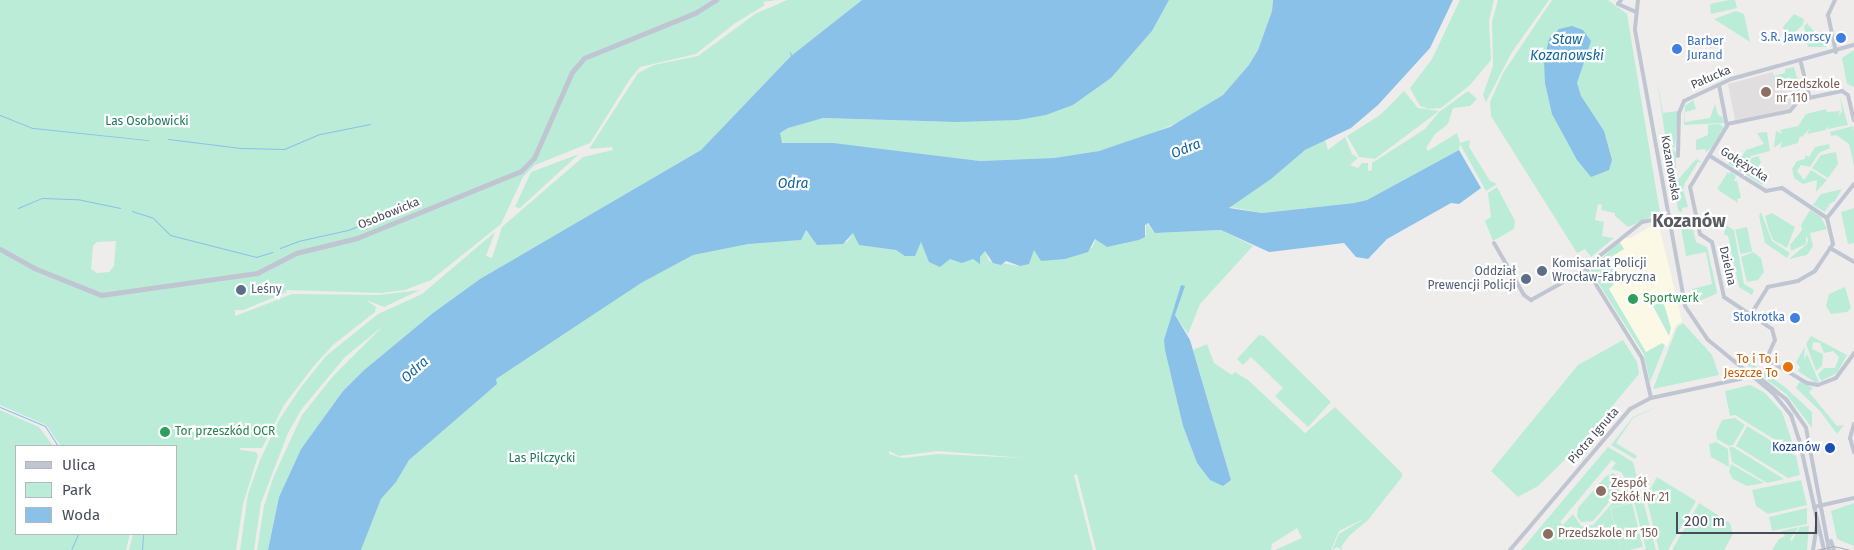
<!DOCTYPE html>
<meta charset="utf-8">
<style>
body{margin:0}
#map{position:relative;width:1854px;height:550px;overflow:hidden;background:#efedec;font-family:"Fira Sans",sans-serif}
div>[style]{position:absolute}
.commercial>*{inset:0;background:#fbf9e5}
.education>*{inset:0;background:#e0dede}
.green>*{inset:0;background:#bbecd8;transform-origin:0 0}
.water>*{inset:0;background:#8ac1e8}
.stream>*{height:1px;margin:-0.5px;padding:0 0.5px;transform-origin:0.5px;border-radius:0.5px;background:#8ac1e8}
.minor>*{height:4px;margin:-2px;padding:0 2px;transform-origin:2px;border-radius:2px;background:#c0c6d1}
.tertiary>*{height:5px;margin:-2.5px;padding:0 2.5px;transform-origin:2.5px;border-radius:2.5px;background:#c0c6d1}
.tram>*{height:1px;margin:-0.5px;padding:0 0.5px;transform-origin:0.5px;border-radius:0.5px;background:#afb0b7}
.dots>*{width:14px;height:14px;translate:-50% -50%;box-sizing:border-box;border:2px solid #fff;border-radius:50%}
span{translate:-50% -50%;white-space:nowrap;text-align:center;line-height:1.15;-webkit-text-stroke:4.5px #fff;paint-order:stroke}
.shop-label{font-size:12px;color:#366cbe}
.right{translate:-100% -50%;text-align:right}
.left{translate:0 -50%;text-align:left}
.street-label{font-size:12px;color:#464c59}
.education-label{font-size:12px;color:#785e54}
.park-label{font-size:12px;color:#1a775b}
.service-label{font-size:12px;color:#4e5e75}
.leisure-label{font-size:12px;color:#27864d}
.food-label{font-size:12px;color:#c56008}
.transit-label{font-size:12px;color:#164399}
.water-label{font-size:14px;color:#1165a0;font-style:italic}
.district-label{font-size:18px;color:#595b61;font-weight:700}
.legend{position:absolute;left:15px;top:445px;width:162px;height:90px;box-sizing:border-box;background:#fff;border:1px solid #b5b7bd;margin:0;padding:6px 9px;list-style:none;font-size:15px;color:#464c59}
.legend li{display:flex;align-items:center;gap:10px;height:25px}
.legend b{width:25px;border:1px solid #b5b7bd}
.scale{position:absolute;left:1676px;top:512px;width:141px;height:22px;box-sizing:border-box;border:2px solid #464c59;border-top:0;padding-left:6px;font-size:15px;line-height:18px;white-space:nowrap;color:#464c59;-webkit-text-stroke:4px #fff;paint-order:stroke}
</style>
<div id="map">
<div class="commercial">
<div style="clip-path:polygon(1658px 222px,1682px 321px,1676px 325px,1667px 346px,1644px 358px,1588px 267px,1623px 238px,1631px 238px)"></div>
</div>
<div class="education">
<div style="clip-path:polygon(1773px 72px,1776px 87px,1799px 84px,1803px 97px,1797px 98px,1788px 109px,1735px 120px,1728px 84px)"></div>
</div>
<div class="green">
<div style="clip-path:polygon(evenodd,0 0,777px 0,763px 2px,765px 5px,734px 24px,696px 54px,640px 67px,630px 79px,590px 143px,535px 165px,523px 177px,501px 224px,431px 280px,405px 290px,381px 293px,285px 290px,287px 292px,243px 310px,235px 310px,235px 316px,292px 294px,379px 295px,420px 290px,384px 307px,366px 300px,376px 307px,375px 312px,333px 345px,313px 367px,284px 405px,262px 448px,240px 448px,240px 450px,256px 452px,258px 456px,243px 504px,236px 550px,129px 550px,133px 534px,176px 534px,176px 446px,61px 446px,46px 425px,0 405px,0 0,116px 241px,114px 266px,109px 272px,97px 273px,91px 269px,93px 246px,97px 242px,116px 241px)"></div>
<div style="clip-path:polygon(787px 0,862px 0,791px 56px,701px 150px,480px 279px,433px 313px,363px 371px,343px 391px,301px 449px,279px 497px,268px 550px,257px 550px,264px 506px,273px 478px,302px 415px,334px 375px,383px 326px,345px 357px,301px 410px,288px 433px,261px 503px,254px 550px,240px 550px,248px 494px,260px 460px,279px 420px,301px 387px,326px 356px,378px 314px,422px 294px,495px 232px,486px 256px,492px 258px,502px 227px,583px 157px,613px 150px,612px 147px,589px 149px,638px 73px,654px 65px,698px 56px,755px 14px)"></div>
<div style="clip-path:polygon(1169px 0,1273px 0,1272px 11px,1258px 50px,1249px 66px,1223px 95px,1183px 120px,1141px 139px,1099px 151px,1054px 158px,980px 161px,864px 147px,785px 144px,780px 141px,780px 133px,792px 125px,823px 118px,956px 122px,1046px 115px,1073px 105px,1111px 78px,1152px 31px)"></div>
<div style="clip-path:polygon(1460px 0,1494px 0,1489px 21px,1491px 60px,1470px 85px,1441px 108px,1429px 109px,1420px 106px,1410px 88px,1432px 59px)"></div>
<div style="clip-path:polygon(1498px 0,1549px 0,1512px 52px,1486px 102px,1483px 95px,1493px 66px,1492px 22px)"></div>
<div style="clip-path:polygon(1552px 0,1608px 0,1627px 14px,1660px 213px,1628px 227px,1615px 216px,1615px 213px,1601px 210px,1602px 205px,1598px 204px,1595px 220px,1604px 222px,1602px 236px,1614px 238px,1591px 257px,1585px 249px,1577px 253px,1491px 116px,1490px 102px,1503px 73px)"></div>
<div style="clip-path:polygon(1729px 0,1735px 0,1737px 8px,1711px 14px,1710px 4px)"></div>
<div style="clip-path:polygon(1736px 11px,1744px 14px,1750px 42px,1714px 19px)"></div>
<div style="clip-path:polygon(1794px 14px,1804px 19px,1803px 25px,1786px 40px,1783px 27px)"></div>
<div style="clip-path:polygon(1807px 23px,1825px 44px,1827px 47px,1808px 47px,1804px 26px)"></div>
<div style="clip-path:polygon(1854px 50px,1854px 87px,1847px 84px,1842px 58px)"></div>
<div style="clip-path:polygon(1794px 67px,1799px 84px,1776px 87px,1773px 76px,1785px 73px,1785px 69px)"></div>
<div style="clip-path:polygon(1657px 79px,1663px 113px,1678px 111px,1675px 148px,1666px 142px)"></div>
<div style="clip-path:polygon(1404px 91px,1418px 108px,1439px 111px,1375px 159px,1359px 157px,1347px 136px,1380px 115px)"></div>
<div style="clip-path:polygon(1468px 91px,1477px 99px,1470px 106px,1453px 108px,1448px 124px,1435px 134px,1426px 148px,1428px 151px,1457px 133px,1460px 143px,1470px 140px,1469px 147px,1490px 181px,1497px 184px,1486px 191px,1460px 144px,1459px 150px,1367px 200px,1354px 203px,1262px 213px,1230px 207px,1305px 150px,1325px 140px,1328px 150px,1345px 137px,1352px 154px,1358px 158px,1350px 165px,1358px 168px,1362px 163px,1368px 163px,1368px 171px,1372px 170px,1372px 163px,1425px 129px,1439px 112px)"></div>
<div style="clip-path:polygon(1840px 97px,1848px 125px,1828px 129px,1827px 126px,1826px 130px,1807px 134px,1810px 128px,1802px 137px,1800px 136px,1798px 143px,1780px 148px,1782px 142px,1774px 148px,1776px 131px,1782px 134px,1780px 130px,1798px 126px,1806px 114px,1826px 109px,1827px 112px,1840px 111px,1838px 117px,1842px 111px)"></div>
<div style="clip-path:polygon(1693px 100px,1696px 109px,1685px 112px,1685px 122px,1710px 118px,1715px 104px,1718px 115px,1723px 117px,1724px 123px,1684px 125px,1685px 106px)"></div>
<div style="clip-path:polygon(1719px 124px,1724px 127px,1711px 148px,1706px 152px,1705px 149px,1696px 150px,1696px 140px,1708px 135px,1708px 125px)"></div>
<div style="clip-path:polygon(1853px 126px,1854px 133px,1854px 166px,1849px 144px,1836px 135px,1831px 136px,1830px 132px)"></div>
<div style="clip-path:polygon(1767px 132px,1770px 151px,1751px 156px,1741px 172px,1728px 164px,1730px 160px,1737px 164px,1746px 150px,1764px 144px,1757px 133px)"></div>
<div style="clip-path:polygon(1829px 144px,1830px 148px,1819px 153px,1810px 167px,1801px 165px,1797px 171px,1804px 180px,1811px 170px,1827px 180px,1816px 192px,1817px 180px,1803px 184px,1794px 178px,1792px 169px,1797px 161px,1805px 159px,1805px 155px,1809px 157px,1815px 147px)"></div>
<div style="clip-path:polygon(1669px 147px,1676px 152px,1676px 182px,1696px 159px,1702px 162px,1698px 162px,1685px 183px,1683px 189px,1688px 207px,1682px 208px,1682px 212px,1678px 211px,1676px 196px,1682px 190px,1675px 194px)"></div>
<div style="clip-path:polygon(1836px 152px,1838px 164px,1828px 178px,1812px 168px,1821px 155px)"></div>
<div style="clip-path:polygon(579px 154px,520px 208px,515px 207px,531px 172px)"></div>
<div style="clip-path:polygon(1758px 156px,1761px 162px,1758px 168px,1765px 180px,1762px 185px,1742px 172px,1752px 158px)"></div>
<div style="clip-path:polygon(1730px 171px,1736px 176px,1734px 181px,1737px 181px,1741px 198px,1737px 199px,1738px 203px,1718px 190px,1721px 189px,1717px 189px,1728px 172px,1730px 175px)"></div>
<div style="clip-path:polygon(1497px 187px,1515px 221px,1514px 229px,1493px 241px,1485px 221px,1491px 217px,1488px 193px)"></div>
<div style="clip-path:polygon(1842px 189px,1835px 201px,1829px 204px,1829px 211px,1828px 206px,1825px 212px,1813px 205px,1821px 194px)"></div>
<div style="clip-path:polygon(1854px 208px,1854px 243px,1848px 244px,1841px 212px)"></div>
<div style="clip-path:polygon(1810px 210px,1821px 217px,1827px 229px,1810px 233px,1813px 246px,1807px 255px,1789px 259px,1807px 244px,1808px 240px,1806px 235px,1806px 244px,1791px 251px,1790px 245px,1802px 230px,1801px 225px)"></div>
<div style="clip-path:polygon(1761px 212px,1772px 241px,1790px 253px,1787px 258px,1765px 243px,1759px 216px)"></div>
<div style="clip-path:polygon(1772px 213px,1795px 227px,1787px 248px,1773px 240px,1769px 230px,1765px 216px)"></div>
<div style="clip-path:polygon(1691px 220px,1696px 242px,1707px 247px,1717px 291px,1716px 294px,1699px 301px,1698px 306px,1692px 289px,1712px 284px,1706px 252px,1686px 256px,1680px 222px)"></div>
<div style="clip-path:polygon(evenodd,1146px 223px,1155px 233px,1221px 230px,1253px 246px,1200px 304px,1188px 334px,1175px 315px,1184px 286px,1164px 340px,1183px 426px,1197px 463px,1231px 480px,1193px 350px,1207px 344px,1214px 363px,1232px 375px,1235px 372px,1248px 380px,1305px 433px,1335px 407px,1402px 473px,1402px 477px,1368px 520px,1349px 536px,1341px 547px,1343px 550px,1337px 547px,1332px 550px,1339px 534px,1365px 518px,1339px 531px,1331px 550px,1275px 550px,1302px 538px,1297px 528px,1272px 544px,1271px 550px,1096px 550px,1077px 474px,1074px 475px,1093px 550px,361px 550px,381px 499px,409px 460px,499px 375px,617px 295px,691px 254px,737px 244px,801px 240px,805px 230px,817px 244px,847px 242px,853px 233px,915px 255px,921px 242px,960px 262px,973px 259px,980px 263px,980px 257px,985px 251px,989px 261px,1020px 266px,1034px 249px,1092px 248px,1096px 239px,1107px 247px,1139px 240px,1146px 235px,1146px 223px,889px 451px,899px 456px,938px 451px,1024px 458px,938px 454px,903px 458px,889px 454px,889px 451px)"></div>
<div style="clip-path:polygon(1726px 225px,1734px 230px,1744px 284px,1754px 290px,1752px 295px,1739px 287px,1728px 236px,1724px 234px)"></div>
<div style="left:1747px;top:227px;width:25px;height:12px;rotate:78deg"></div>
<div style="clip-path:polygon(1619px 241px,1624px 249px,1608px 259px,1618px 280px,1609px 289px,1646px 352px,1662px 343px,1665px 345px,1650px 382px,1644px 355px,1590px 270px)"></div>
<div style="clip-path:polygon(1753px 252px,1761px 258px,1764px 272px,1758px 280px,1747px 282px,1741px 257px)"></div>
<div style="clip-path:polygon(1845px 287px,1851px 308px,1847px 312px,1831px 314px,1826px 306px,1829px 294px)"></div>
<div style="clip-path:polygon(1663px 296px,1666px 298px,1667px 303px,1664px 304px,1671px 328px,1669px 336px,1653px 306px,1665px 299px)"></div>
<div style="clip-path:polygon(1683px 323px,1712px 355px,1719px 375px,1653px 389px,1677px 327px)"></div>
<div style="clip-path:polygon(1259px 335px,1264px 336px,1331px 402px,1308px 427px,1275px 396px,1283px 388px,1251px 357px,1243px 365px,1237px 359px)"></div>
<div style="clip-path:polygon(1811px 336px,1847px 355px,1837px 373px,1821px 381px,1818px 374px,1824px 368px,1835px 368px,1839px 357px,1833px 351px,1824px 353px,1820px 343px,1813px 342px,1812px 349px,1823px 354px,1822px 366px,1816px 371px,1806px 344px)"></div>
<div style="clip-path:polygon(1623px 340px,1637px 362px,1639px 374px,1578px 447px,1538px 486px,1518px 497px,1491px 471px,1578px 365px)"></div>
<div style="clip-path:polygon(1805px 347px,1804px 360px,1807px 354px,1819px 382px,1816px 383px,1798px 371px,1800px 367px,1796px 362px)"></div>
<div style="clip-path:polygon(1741px 356px,1785px 387px,1812px 412px,1812px 428px,1786px 394px,1739px 359px)"></div>
<div style="clip-path:polygon(1800px 381px,1813px 388px,1809px 392px,1837px 426px,1844px 425px,1837px 434px,1820px 411px,1796px 388px)"></div>
<div style="clip-path:polygon(1750px 385px,1765px 393px,1782px 412px,1796px 453px,1735px 415px,1730px 416px,1725px 391px)"></div>
<div style="clip-path:polygon(1663px 404px,1633px 418px,1616px 443px,1637px 456px,1635px 459px,1611px 445px,1633px 417px)"></div>
<div style="clip-path:polygon(0 410px,39px 427px,53px 446px,16px 446px,16px 534px,130px 534px,126px 550px,0 550px)"></div>
<div style="clip-path:polygon(1735px 418px,1745px 425px,1733px 445px,1729px 446px,1717px 439px,1716px 433px,1722px 420px)"></div>
<div style="clip-path:polygon(1747px 426px,1796px 456px,1800px 475px,1788px 478px,1736px 446px)"></div>
<div style="clip-path:polygon(1716px 442px,1728px 449px,1729px 467px,1711px 457px,1709px 444px)"></div>
<div style="clip-path:polygon(evenodd,1608px 447px,1633px 462px,1656px 550px,1642px 550px,1646px 549px,1634px 502px,1610px 508px,1621px 550px,1521px 550px,1608px 447px,1612px 460px,1616px 463px,1611px 469px,1621px 472px,1625px 478px,1623px 491px,1593px 525px,1581px 526px,1573px 514px,1563px 525px,1560px 522px,1612px 460px)"></div>
<div style="clip-path:polygon(1729px 447px,1733px 447px,1784px 479px,1767px 483px,1732px 462px)"></div>
<div style="clip-path:polygon(1731px 464px,1764px 483px,1747px 486px,1733px 479px,1729px 472px)"></div>
<div style="clip-path:polygon(1613px 473px,1621px 479px,1621px 488px,1593px 521px,1581px 522px,1577px 516px,1578px 508px,1605px 477px)"></div>
<div style="clip-path:polygon(1657px 477px,1696px 501px,1668px 550px,1659px 550px,1646px 497px)"></div>
<div style="clip-path:polygon(1801px 480px,1807px 505px,1768px 514px,1756px 506px,1752px 490px)"></div>
<div style="left:1632px;top:503px;width:45px;height:22px;rotate:76deg"></div>
<div style="clip-path:polygon(1699px 503px,1730px 523px,1733px 534px,1724px 550px,1672px 550px)"></div>
<div style="clip-path:polygon(1854px 503px,1854px 546px,1837px 539px,1831px 511px)"></div>
<div style="clip-path:polygon(1807px 508px,1807px 524px,1772px 531px,1769px 517px)"></div>
<div style="clip-path:polygon(1809px 526px,1807px 550px,1772px 550px,1779px 539px,1785px 536px,1781px 531px,1799px 527px,1790px 539px,1792px 541px,1800px 527px)"></div>
</div>
<div class="water">
<div style="clip-path:polygon(862px 0,1169px 0,1152px 31px,1111px 78px,1073px 105px,1046px 115px,1018px 120px,956px 122px,823px 118px,788px 128px,780px 133px,782px 143px,833px 143px,980px 161px,1054px 158px,1099px 151px,1170px 127px,1223px 95px,1249px 65px,1258px 50px,1272px 11px,1273px 0,1453px 0,1430px 48px,1378px 105px,1351px 128px,1305px 150px,1271px 179px,1229px 208px,1262px 213px,1354px 203px,1367px 200px,1459px 150px,1481px 188px,1459px 204px,1451px 203px,1387px 239px,1368px 259px,1356px 257px,1344px 243px,1269px 252px,1221px 230px,1155px 233px,1148px 223px,1145px 225px,1145px 237px,1139px 240px,1107px 247px,1095px 239px,1088px 252px,1065px 259px,1041px 261px,1034px 250px,1029px 264px,1020px 266px,1006px 261px,1001px 265px,993px 263px,985px 251px,980px 257px,980px 264px,973px 259px,962px 263px,950px 259px,940px 267px,929px 262px,921px 242px,915px 256px,905px 256px,896px 250px,859px 245px,853px 233px,843px 244px,817px 245px,806px 230px,801px 240px,748px 244px,693px 255px,641px 283px,496px 379px,497px 384px,409px 460px,396px 482px,381px 499px,361px 550px,268px 550px,279px 497px,301px 449px,343px 391px,363px 371px,433px 313px,480px 279px,701px 150px,791px 56px)"></div>
<div style="clip-path:polygon(1572px 26px,1583px 30px,1591px 41px,1577px 83px,1581px 96px,1604px 131px,1612px 160px,1609px 170px,1591px 177px,1577px 160px,1552px 114px,1545px 83px,1544px 60px,1549px 39px,1559px 29px)"></div>
<div style="clip-path:polygon(1181px 285px,1185px 286px,1175px 315px,1190px 340px,1231px 480px,1223px 486px,1210px 480px,1197px 463px,1183px 426px,1165px 350px,1164px 340px)"></div>
</div>
<div class="stream">
<div style="left:790px;top:52px;width:4px;rotate:76deg"></div>
<div style="left:0;top:115px;width:35px;rotate:22deg"></div>
<div style="left:33px;top:128px;width:116px;rotate:6deg"></div>
<div style="left:168px;top:139px;width:73px;rotate:7.1deg"></div>
<div style="left:240px;top:148px;width:44px;rotate:1.3deg"></div>
<div style="left:284px;top:149px;width:39px;rotate:-23deg"></div>
<div style="left:320px;top:134px;width:51px;rotate:-11.3deg"></div>
<div style="left:18px;top:208px;width:26px;rotate:-23deg"></div>
<div style="left:42px;top:198px;width:35px;rotate:2deg"></div>
<div style="left:77px;top:199px;width:44px;rotate:11.8deg"></div>
<div style="left:132px;top:211px;width:22px;rotate:18deg"></div>
<div style="left:153px;top:218px;width:24px;rotate:45deg"></div>
<div style="left:170px;top:235px;width:89px;rotate:14.3deg"></div>
<div style="left:256px;top:257px;width:17px;rotate:-17deg"></div>
<div style="left:280px;top:248px;width:19px;rotate:-21deg"></div>
<div style="left:298px;top:241px;width:51px;rotate:-12.4deg"></div>
<div style="left:348px;top:230px;width:67px;rotate:-22deg"></div>
<div style="left:0;top:407px;width:49px;rotate:22.9deg"></div>
<div style="left:45px;top:426px;width:24px;rotate:57deg"></div>
<div style="left:71px;top:550px;width:17px;rotate:-66deg"></div>
<div style="left:142px;top:550px;width:16px;rotate:-86deg"></div>
</div>
<div class="minor">
<div style="left:1621px;top:0;width:5px;rotate:127deg"></div>
<div style="left:1618px;top:4px;width:20px;rotate:24deg"></div>
<div style="left:1638px;top:0;width:30px;rotate:96deg"></div>
<div style="left:1635px;top:30px;width:280px;rotate:79.7deg"></div>
<div style="left:1685px;top:306px;width:40px;rotate:56deg"></div>
<div style="left:1707px;top:339px;width:85px;rotate:39.3deg"></div>
<div style="left:1773px;top:393px;width:28px;rotate:51deg"></div>
<div style="left:1791px;top:415px;width:25px;rotate:72deg"></div>
<div style="left:1799px;top:439px;width:114px;rotate:77.3deg"></div>
<div style="left:1835px;top:0;width:17px;rotate:115deg"></div>
<div style="left:1828px;top:15px;width:38px;rotate:78deg"></div>
<div style="left:1801px;top:63px;width:36px;rotate:76deg"></div>
<div style="left:1719px;top:85px;width:42px;rotate:79deg"></div>
<div style="left:1727px;top:126px;width:71px;rotate:121.2deg"></div>
<div style="left:1690px;top:187px;width:48px;rotate:78deg"></div>
<div style="left:1700px;top:234px;width:14px;rotate:34deg"></div>
<div style="left:1712px;top:242px;width:56px;rotate:77.7deg"></div>
<div style="left:1724px;top:297px;width:58px;rotate:33.7deg"></div>
<div style="left:1772px;top:329px;width:11px;rotate:75deg"></div>
<div style="left:1775px;top:340px;width:21px;rotate:115deg"></div>
<div style="left:1766px;top:359px;width:48px;rotate:30.3deg"></div>
<div style="left:1807px;top:383px;width:11px;rotate:10deg"></div>
<div style="left:1818px;top:385px;width:19px;rotate:-21deg"></div>
<div style="left:1836px;top:378px;width:31px;rotate:-54deg"></div>
<div style="left:1727px;top:124px;width:64px;rotate:-11.7deg"></div>
<div style="left:1790px;top:111px;width:14px;rotate:-51deg"></div>
<div style="left:1799px;top:100px;width:44px;rotate:-11.8deg"></div>
<div style="left:1842px;top:91px;width:7px;rotate:34deg"></div>
<div style="left:1848px;top:95px;width:26px;rotate:77deg"></div>
<div style="left:1678px;top:156px;width:43px;rotate:-88.7deg"></div>
<div style="left:1679px;top:113px;width:13px;rotate:-67deg"></div>
<div style="left:1684px;top:101px;width:52px;rotate:-25.1deg"></div>
<div style="left:1731px;top:79px;width:128px;rotate:-15.5deg"></div>
<div style="left:1710px;top:156px;width:66px;rotate:32deg"></div>
<div style="left:1766px;top:191px;width:16px;rotate:-11deg"></div>
<div style="left:1782px;top:188px;width:54px;rotate:33.7deg"></div>
<div style="left:1827px;top:218px;width:27px;rotate:77deg"></div>
<div style="left:1833px;top:244px;width:32px;rotate:124deg"></div>
<div style="left:1815px;top:271px;width:20px;rotate:150deg"></div>
<div style="left:1798px;top:281px;width:31px;rotate:169deg"></div>
<div style="left:1768px;top:287px;width:32px;rotate:122deg"></div>
<div style="left:1827px;top:218px;width:43px;rotate:-51.5deg"></div>
<div style="left:1494px;top:243px;width:60px;rotate:60deg"></div>
<div style="left:1524px;top:295px;width:9px;rotate:36deg"></div>
<div style="left:1531px;top:300px;width:51px;rotate:-29.1deg"></div>
<div style="left:1576px;top:275px;width:85px;rotate:-38.8deg"></div>
<div style="left:1642px;top:222px;width:26px;rotate:-11deg"></div>
<div style="left:1830px;top:248px;width:28px;rotate:30deg"></div>
<div style="left:1585px;top:267px;width:107px;rotate:57.9deg"></div>
<div style="left:1642px;top:358px;width:41px;rotate:77.3deg"></div>
<div style="left:1761px;top:379px;width:32px;rotate:39deg"></div>
<div style="left:1786px;top:399px;width:35px;rotate:55deg"></div>
<div style="left:1806px;top:428px;width:124px;rotate:79.3deg"></div>
<div style="left:1854px;top:424px;width:15px;rotate:106deg"></div>
<div style="left:1850px;top:438px;width:15px;rotate:74deg"></div>
<div style="left:1814px;top:507px;width:41px;rotate:-12.7deg"></div>
<div style="left:1831px;top:541px;width:9px;rotate:72deg"></div>
<div style="left:1510px;top:550px;width:185px;rotate:-49.6deg"></div>
<div style="left:1630px;top:409px;width:24px;rotate:-28deg"></div>
<div style="left:1651px;top:398px;width:91px;rotate:-12.1deg"></div>
<div style="left:1740px;top:379px;width:12px;rotate:-35deg"></div>
<div style="left:1813px;top:550px;width:25px;rotate:-81deg"></div>
</div>
<div class="tertiary">
<div style="left:0;top:249px;width:39px;rotate:29deg"></div>
<div style="left:34px;top:268px;width:72px;rotate:21.9deg"></div>
<div style="left:101px;top:295px;width:158px;rotate:-8deg"></div>
<div style="left:257px;top:273px;width:44px;rotate:-27.1deg"></div>
<div style="left:296px;top:253px;width:63px;rotate:-13.8deg"></div>
<div style="left:357px;top:238px;width:177px;rotate:-22.2deg"></div>
<div style="left:521px;top:171px;width:18px;rotate:-45deg"></div>
<div style="left:534px;top:158px;width:94px;rotate:-66.2deg"></div>
<div style="left:572px;top:72px;width:18px;rotate:-49deg"></div>
<div style="left:584px;top:58px;width:120px;rotate:-22.1deg"></div>
<div style="left:695px;top:13px;width:25px;rotate:-32deg"></div>
</div>
<div class="tram">
<div style="left:1816px;top:550px;width:17px;rotate:-13deg"></div>
<div style="left:1833px;top:546px;width:18px;rotate:13deg"></div>
</div>
<div class="dots">
<div style="left:1841px;top:38px;background:#3f7fe0"></div>
<div style="left:1677px;top:49px;background:#3f7fe0"></div>
<div style="left:1766px;top:92px;background:#8d6e63"></div>
<div style="left:1542px;top:271px;background:#5c6f8a"></div>
<div style="left:1526px;top:279px;background:#5c6f8a"></div>
<div style="left:241px;top:290px;background:#5c6f8a"></div>
<div style="left:1633px;top:299px;background:#2e9e5b"></div>
<div style="left:1795px;top:318px;background:#3f7fe0"></div>
<div style="left:1788px;top:367px;background:#e8710a"></div>
<div style="left:165px;top:432px;background:#2e9e5b"></div>
<div style="left:1830px;top:448px;background:#1a4fb4"></div>
<div style="left:1601px;top:491px;background:#8d6e63"></div>
<div style="left:1548px;top:534px;background:#8d6e63"></div>
</div>
<div class="shop-label">
<span class="right" style="left:1831px;top:38px">S.R. Jaworscy</span>
<span class="left" style="left:1687px;top:49px">Barber<br>Jurand</span>
<span class="right" style="left:1785px;top:318px">Stokrotka</span>
</div>
<div class="street-label">
<span style="left:1711px;top:78px;rotate:-23deg">Pałucka</span>
<span style="left:1744px;top:165px;rotate:32deg">Gołężycka</span>
<span style="left:1670px;top:168px;rotate:80deg">Kozanowska</span>
<span style="left:389px;top:214px;rotate:-22deg">Osobowicka</span>
<span style="left:1727px;top:266px;rotate:77deg">Dzielna</span>
<span style="left:1594px;top:436px;rotate:-49deg">Piotra Ignuta</span>
</div>
<div class="education-label">
<span class="left" style="left:1776px;top:92px">Przedszkole<br>nr 110</span>
<span class="left" style="left:1611px;top:491px">Zespół<br>Szkół Nr 21</span>
<span class="left" style="left:1558px;top:534px">Przedszkole nr 150</span>
</div>
<div class="park-label">
<span style="left:147px;top:122px">Las Osobowicki</span>
<span style="left:542px;top:459px">Las Pilczycki</span>
</div>
<div class="service-label">
<span class="left" style="left:1552px;top:271px">Komisariat Policji<br>Wrocław-Fabryczna</span>
<span class="right" style="left:1516px;top:279px">Oddział<br>Prewencji Policji</span>
<span class="left" style="left:251px;top:290px">Leśny</span>
</div>
<div class="leisure-label">
<span class="left" style="left:1643px;top:299px">Sportwerk</span>
<span class="left" style="left:175px;top:432px">Tor przeszkód OCR</span>
</div>
<div class="food-label">
<span class="right" style="left:1778px;top:367px">To i To i<br>Jeszcze To</span>
</div>
<div class="transit-label">
<span class="right" style="left:1820px;top:448px">Kozanów</span>
</div>
<div class="water-label">
<span style="left:1567px;top:48px">Staw<br>Kozanowski</span>
<span style="left:1186px;top:149px;rotate:-22deg">Odra</span>
<span style="left:793px;top:184px">Odra</span>
<span style="left:415px;top:370px;rotate:-42deg">Odra</span>
</div>
<div class="district-label">
<span style="left:1689px;top:221px">Kozanów</span>
</div>
<ul class="legend">
<li><b style="height:6px;background:#c0c6d1"></b>Ulica</li>
<li><b style="height:14px;background:#bbecd8"></b>Park</li>
<li><b style="height:14px;background:#8ac1e8"></b>Woda</li>
</ul>
<div class="scale">200 m</div>
</div>
